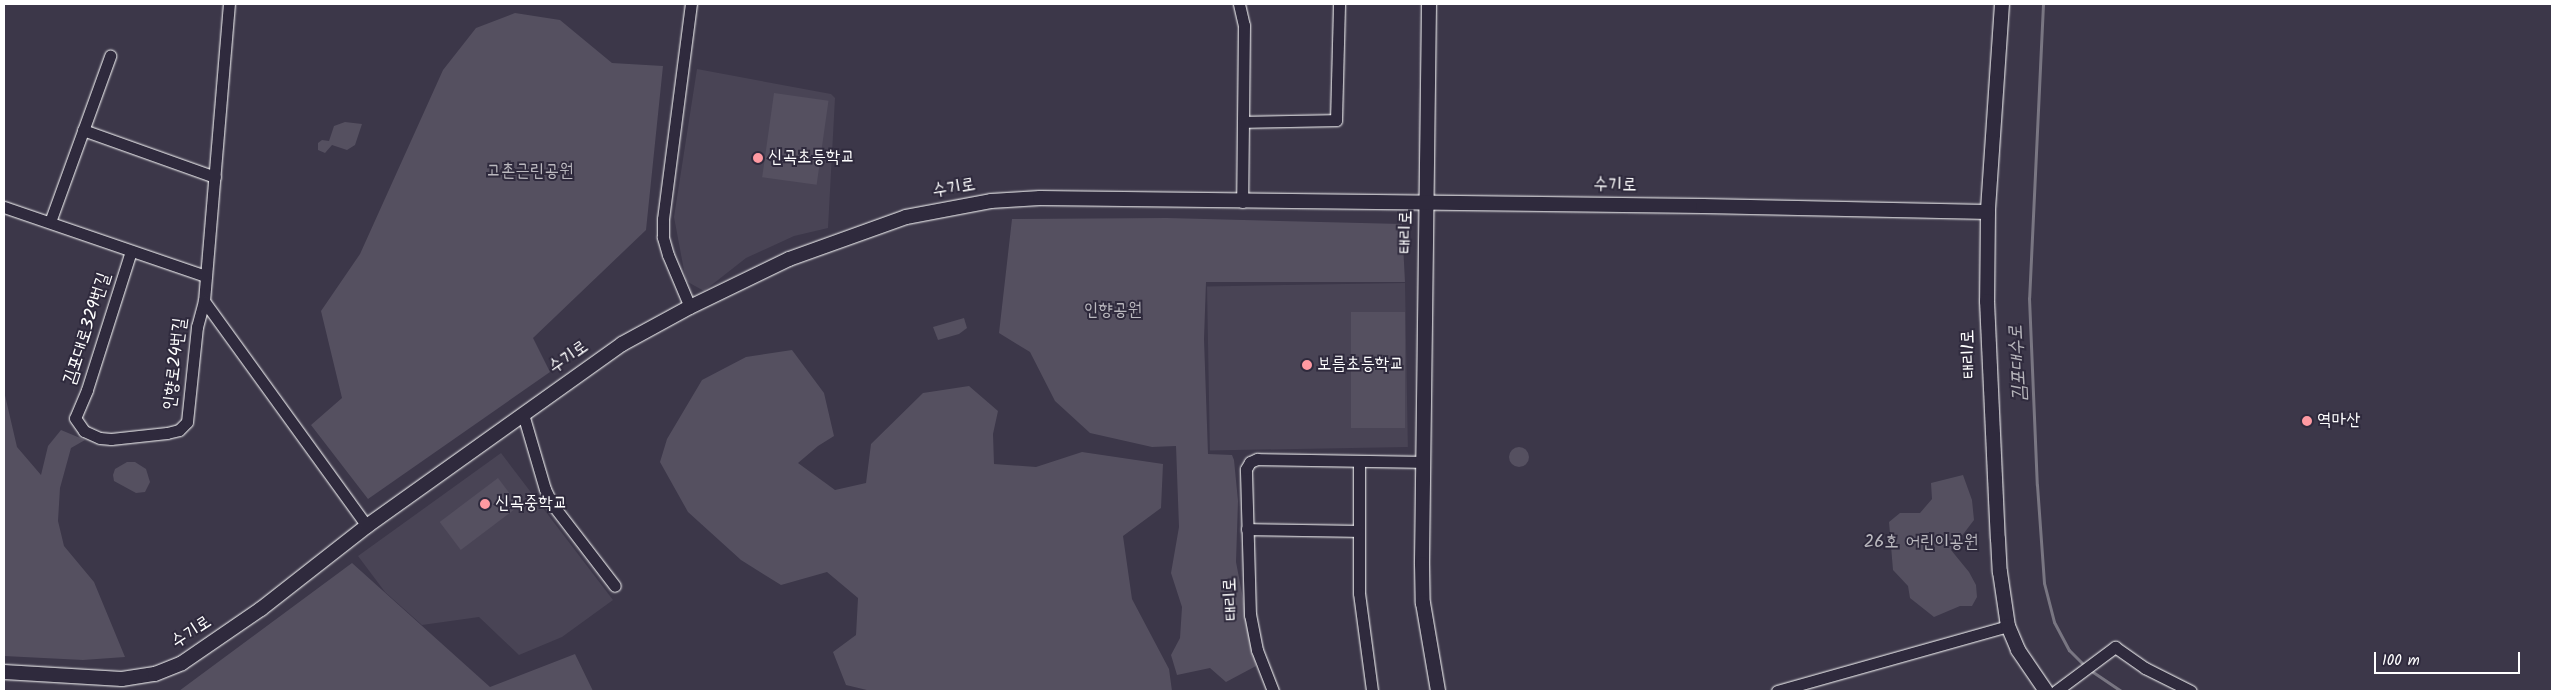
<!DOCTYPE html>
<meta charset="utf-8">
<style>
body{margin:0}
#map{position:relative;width:2556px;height:695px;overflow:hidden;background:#3c3749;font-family:Kalam,"Poor Story",sans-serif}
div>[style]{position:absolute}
.built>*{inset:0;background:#494455;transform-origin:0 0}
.green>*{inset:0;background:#555060;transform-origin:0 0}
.round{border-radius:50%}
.stream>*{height:3px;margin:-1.5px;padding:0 1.5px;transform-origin:1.5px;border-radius:1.5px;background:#797682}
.roads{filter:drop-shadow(0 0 1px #fff) drop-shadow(0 0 1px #fff)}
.minor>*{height:11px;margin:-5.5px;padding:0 5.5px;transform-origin:5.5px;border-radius:5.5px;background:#2f2a3d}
.tertiary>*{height:14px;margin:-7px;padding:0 7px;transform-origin:7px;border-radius:7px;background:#2f2a3d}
.dots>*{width:14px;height:14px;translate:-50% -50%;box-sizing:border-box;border:2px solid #2f2a3d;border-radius:50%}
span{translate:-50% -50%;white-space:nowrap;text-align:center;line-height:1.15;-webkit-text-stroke:4px #2f2a3d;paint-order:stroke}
.poi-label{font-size:18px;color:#fff}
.left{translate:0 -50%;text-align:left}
.park-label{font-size:18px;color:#bbb9bf}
.street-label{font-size:18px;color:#fff}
.water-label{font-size:19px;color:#b5b4ba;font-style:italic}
.frame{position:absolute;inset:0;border:5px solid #fff;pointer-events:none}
.scale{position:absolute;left:2374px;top:652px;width:146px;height:22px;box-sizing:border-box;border:2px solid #fff;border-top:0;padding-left:6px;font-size:15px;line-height:18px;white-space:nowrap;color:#fff;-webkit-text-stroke:4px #2f2a3d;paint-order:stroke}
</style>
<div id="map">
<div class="built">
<div style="clip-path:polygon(697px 69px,831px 94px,835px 98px,828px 228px,794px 236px,746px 258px,704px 291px,686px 281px,674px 217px)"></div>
<div style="left:1405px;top:283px;width:164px;height:198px;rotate:89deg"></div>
<div style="clip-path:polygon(501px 453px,613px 600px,562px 637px,519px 655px,479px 617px,422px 625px,385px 592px,358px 556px)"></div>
</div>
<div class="green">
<div style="clip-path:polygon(515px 13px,560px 20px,612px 63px,663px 66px,646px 230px,533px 338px,550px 372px,368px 499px,311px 425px,342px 398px,321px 311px,360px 254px,443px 70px,476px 28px)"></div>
<div style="left:774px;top:93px;width:55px;height:85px;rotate:8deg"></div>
<div style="clip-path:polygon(345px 122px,362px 124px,355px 145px,347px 150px,332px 145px,325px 153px,318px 150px,318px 143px,322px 140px,329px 141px,334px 126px)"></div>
<div style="clip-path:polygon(1167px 218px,1402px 224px,1405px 282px,1206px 282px,1204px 339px,1208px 454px,1232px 455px,1234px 460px,1238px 501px,1236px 562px,1256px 666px,1226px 682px,1210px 668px,1177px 675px,1171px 655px,1180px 638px,1182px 607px,1171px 573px,1179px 527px,1176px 446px,1152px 447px,1090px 433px,1055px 401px,1030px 352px,999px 333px,1012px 219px)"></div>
<div style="left:1351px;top:312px;width:54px;height:116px"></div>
<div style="clip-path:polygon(964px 318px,967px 328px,959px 334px,938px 340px,933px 327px)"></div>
<div style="clip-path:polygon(792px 350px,824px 393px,834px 436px,818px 446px,798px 463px,835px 490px,866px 483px,871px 444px,923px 393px,969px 386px,998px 411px,993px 434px,994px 464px,1036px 467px,1082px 452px,1163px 464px,1161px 508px,1123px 536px,1132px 599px,1169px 669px,1172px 691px,871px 691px,846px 685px,833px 652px,856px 635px,858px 598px,827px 572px,781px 585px,741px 560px,688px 512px,660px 462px,667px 439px,702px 380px,746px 357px)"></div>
<div style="clip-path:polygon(4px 391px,17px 447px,41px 475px,48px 446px,61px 430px,85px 440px,71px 448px,60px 488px,58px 521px,64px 546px,94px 582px,125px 657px,83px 660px,4px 656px)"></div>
<div class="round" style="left:1509px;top:447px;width:20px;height:20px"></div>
<div style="clip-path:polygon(127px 462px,135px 462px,146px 469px,150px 482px,145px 492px,136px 493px,114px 481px,113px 475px,115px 469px)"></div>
<div style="clip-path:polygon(1963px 475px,1972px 500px,1974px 520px,1951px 550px,1969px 572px,1976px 585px,1977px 597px,1972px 606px,1960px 606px,1934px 617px,1910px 598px,1908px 586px,1893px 570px,1889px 522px,1900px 513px,1920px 513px,1932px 499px,1931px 483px)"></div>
<div style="left:498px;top:478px;width:35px;height:73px;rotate:53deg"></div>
<div style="clip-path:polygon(352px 563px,490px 687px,575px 654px,593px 691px,179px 691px)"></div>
</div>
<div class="stream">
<div style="left:2043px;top:4px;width:294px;rotate:92.7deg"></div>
<div style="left:2029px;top:298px;width:187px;rotate:87.6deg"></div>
<div style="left:2037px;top:485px;width:98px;rotate:85.9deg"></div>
<div style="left:2044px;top:583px;width:40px;rotate:75.6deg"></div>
<div style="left:2054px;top:622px;width:32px;rotate:62deg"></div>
<div style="left:2069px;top:650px;width:23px;rotate:45deg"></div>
<div style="left:2090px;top:670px;width:37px;rotate:34deg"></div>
</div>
<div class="roads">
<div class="minor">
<div style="left:1239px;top:4px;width:22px;rotate:77deg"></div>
<div style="left:1244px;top:25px;width:177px;rotate:90.6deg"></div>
<div style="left:1243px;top:122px;width:93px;rotate:-1.2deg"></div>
<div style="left:1336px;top:120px;width:116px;rotate:-88.5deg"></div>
<div style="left:83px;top:130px;width:140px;rotate:19.6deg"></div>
<div style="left:4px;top:207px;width:213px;rotate:18.9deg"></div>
<div style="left:50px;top:222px;width:177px;rotate:-70.1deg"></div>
<div style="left:131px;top:251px;width:146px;rotate:107.6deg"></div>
<div style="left:87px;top:390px;width:30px;rotate:113deg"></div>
<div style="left:75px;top:418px;width:16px;rotate:55deg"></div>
<div style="left:84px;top:431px;width:17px;rotate:24deg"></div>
<div style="left:100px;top:438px;width:11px;rotate:5deg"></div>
<div style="left:111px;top:439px;width:56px;rotate:-6.1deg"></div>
<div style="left:167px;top:433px;width:12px;rotate:-14deg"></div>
<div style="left:179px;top:430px;width:11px;rotate:-45deg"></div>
<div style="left:187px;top:422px;width:96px;rotate:-84deg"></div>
<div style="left:197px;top:327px;width:27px;rotate:-75deg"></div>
<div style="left:204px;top:301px;width:298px;rotate:-85.2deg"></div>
<div style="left:204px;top:301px;width:278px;rotate:54.1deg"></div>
<div style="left:690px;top:307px;width:56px;rotate:-112.9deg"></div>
<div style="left:668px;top:255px;width:19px;rotate:-106deg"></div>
<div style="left:663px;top:237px;width:18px;rotate:-90deg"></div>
<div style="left:663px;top:219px;width:217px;rotate:-82.6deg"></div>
<div style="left:523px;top:414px;width:78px;rotate:73.7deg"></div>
<div style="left:545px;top:489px;width:17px;rotate:65deg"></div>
<div style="left:552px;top:504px;width:103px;rotate:52.5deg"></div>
<div style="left:1359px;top:462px;width:131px;rotate:90deg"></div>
<div style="left:1359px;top:593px;width:99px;rotate:82.4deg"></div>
<div style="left:1247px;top:529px;width:110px;rotate:1deg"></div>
<div style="left:1273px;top:691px;width:44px;rotate:-111.3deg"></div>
<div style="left:1257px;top:650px;width:36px;rotate:-101deg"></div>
<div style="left:1250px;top:615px;width:146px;rotate:-91.6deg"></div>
<div style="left:1246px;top:469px;width:8px;rotate:-60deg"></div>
<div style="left:1250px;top:462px;width:8px;rotate:-23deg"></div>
<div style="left:1257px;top:459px;width:166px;rotate:1deg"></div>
<div style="left:1777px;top:691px;width:240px;rotate:-15.7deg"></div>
<div style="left:2056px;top:691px;width:74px;rotate:-36.7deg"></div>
<div style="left:2115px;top:647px;width:37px;rotate:35deg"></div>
<div style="left:2145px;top:668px;width:51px;rotate:26.6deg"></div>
</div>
<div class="tertiary">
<div style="left:1429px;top:4px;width:560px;rotate:90.72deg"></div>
<div style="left:1422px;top:564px;width:39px;rotate:89deg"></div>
<div style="left:1423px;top:603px;width:89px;rotate:80.3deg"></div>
<div style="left:2002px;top:4px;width:208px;rotate:93.9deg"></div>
<div style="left:1988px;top:212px;width:89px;rotate:90.6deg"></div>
<div style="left:1987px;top:301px;width:238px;rotate:87.4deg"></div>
<div style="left:1998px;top:539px;width:33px;rotate:87deg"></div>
<div style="left:2000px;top:572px;width:55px;rotate:81.6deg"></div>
<div style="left:2008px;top:626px;width:26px;rotate:67deg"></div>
<div style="left:2018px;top:650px;width:50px;rotate:55.7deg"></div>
<div style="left:4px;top:672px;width:118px;rotate:3.4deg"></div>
<div style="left:122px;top:679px;width:33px;rotate:-9deg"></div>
<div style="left:155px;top:674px;width:29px;rotate:-22deg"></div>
<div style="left:182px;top:663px;width:96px;rotate:-34.4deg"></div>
<div style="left:261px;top:609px;width:135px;rotate:-38.1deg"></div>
<div style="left:367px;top:526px;width:313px;rotate:-35.5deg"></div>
<div style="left:622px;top:344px;width:77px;rotate:-28.6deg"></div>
<div style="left:690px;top:307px;width:110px;rotate:-25.9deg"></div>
<div style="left:789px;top:259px;width:124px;rotate:-19.7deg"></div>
<div style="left:906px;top:217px;width:86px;rotate:-10.7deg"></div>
<div style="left:991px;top:201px;width:49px;rotate:-3.5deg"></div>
<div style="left:1040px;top:198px;width:663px;rotate:0.69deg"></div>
<div style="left:1703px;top:206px;width:285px;rotate:1.2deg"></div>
</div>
</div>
<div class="dots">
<div style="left:758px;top:158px;background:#ff9aa2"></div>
<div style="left:1307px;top:365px;background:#ff9aa2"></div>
<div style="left:2307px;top:421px;background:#ff9aa2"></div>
<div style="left:485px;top:504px;background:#ff9aa2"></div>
</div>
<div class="poi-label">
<span class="left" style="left:768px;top:158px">신곡초등학교</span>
<span class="left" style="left:1317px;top:365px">보름초등학교</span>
<span class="left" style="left:2317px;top:421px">역마산</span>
<span class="left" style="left:495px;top:504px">신곡중학교</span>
</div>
<div class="park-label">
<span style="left:530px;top:172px">고촌근린공원</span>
<span style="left:1113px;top:311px">인향공원</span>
<span style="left:1921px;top:543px">26호 어린이공원</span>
</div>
<div class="street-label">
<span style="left:1615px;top:186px;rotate:1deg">수기로</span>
<span style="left:954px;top:189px;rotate:-10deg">수기로</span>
<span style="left:1407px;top:232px;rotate:-89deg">태리로</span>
<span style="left:88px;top:329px;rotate:-72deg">김포대로329번길</span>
<span style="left:1970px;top:354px;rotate:-92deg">태리1로</span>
<span style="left:569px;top:358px;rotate:-35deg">수기로</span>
<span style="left:176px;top:364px;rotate:-83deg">인향로24번길</span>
<span style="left:1232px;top:599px;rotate:-93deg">태리로</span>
<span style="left:192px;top:633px;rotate:-33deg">수기로</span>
</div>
<div class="water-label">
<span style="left:2019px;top:363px;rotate:-93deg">김포대수로</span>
</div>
<div class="frame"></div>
<div class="scale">100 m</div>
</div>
